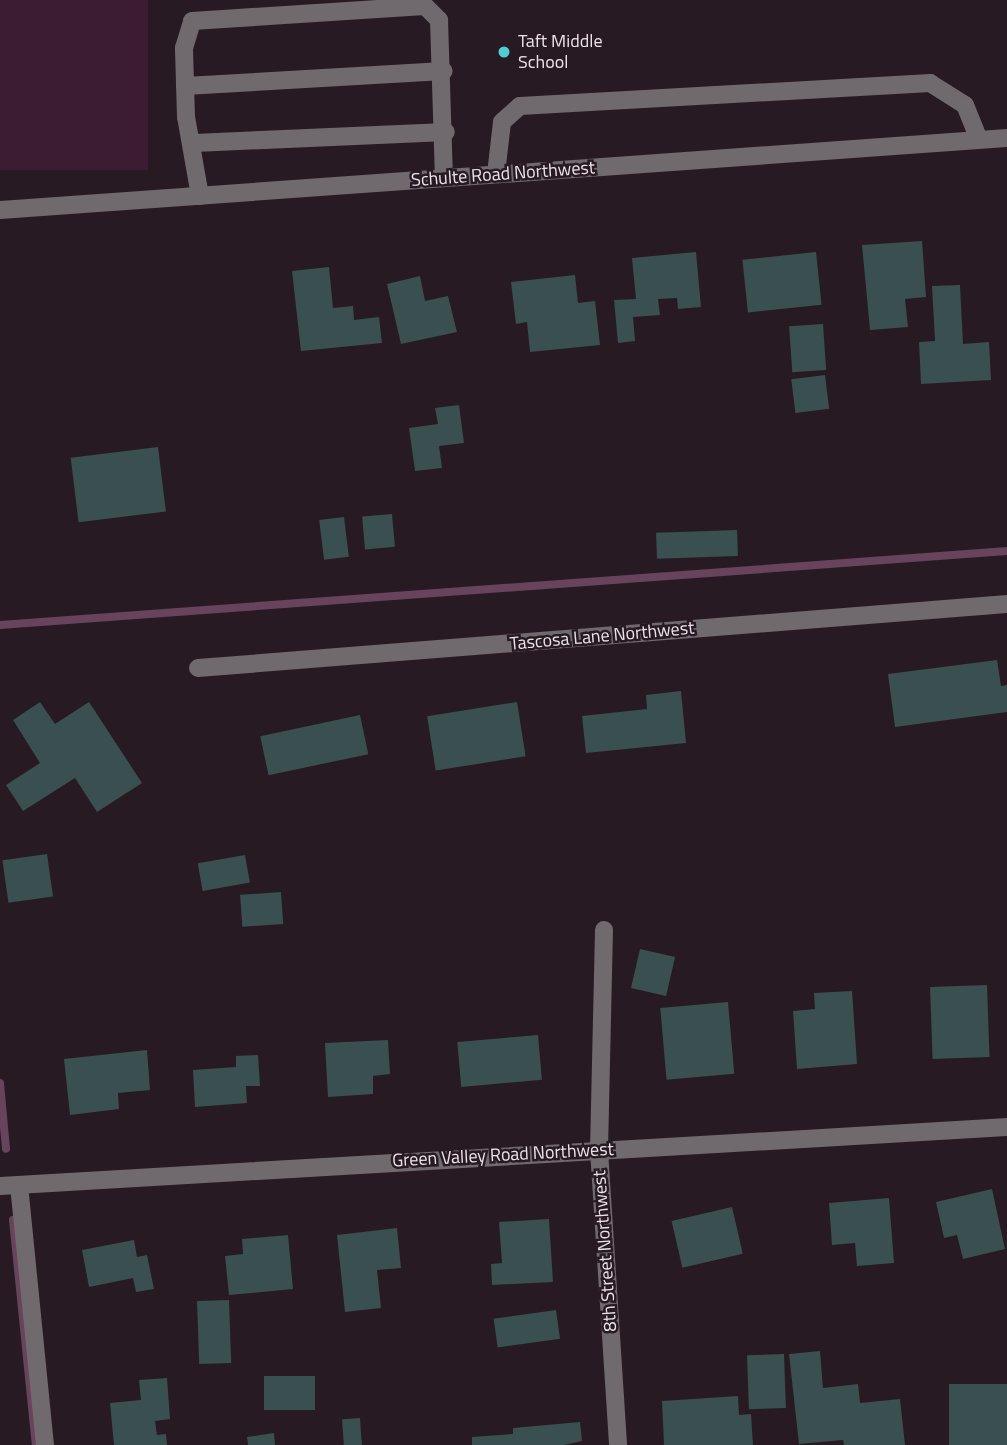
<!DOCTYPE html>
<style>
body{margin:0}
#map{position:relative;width:1007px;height:1445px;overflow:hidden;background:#271a23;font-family:"Titillium Web",sans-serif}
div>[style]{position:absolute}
.green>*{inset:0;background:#3b1c33;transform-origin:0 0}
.stream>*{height:8px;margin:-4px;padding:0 4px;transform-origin:4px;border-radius:4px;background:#67435c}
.building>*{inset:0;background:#3a4f4f;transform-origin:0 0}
.minor>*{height:18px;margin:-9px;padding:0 9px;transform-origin:9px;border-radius:9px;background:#70696d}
.dots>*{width:19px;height:19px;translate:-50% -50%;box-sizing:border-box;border:4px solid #271a23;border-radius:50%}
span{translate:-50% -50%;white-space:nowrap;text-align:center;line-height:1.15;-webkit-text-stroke:5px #271a23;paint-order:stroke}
.poi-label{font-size:18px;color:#ece3e9}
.left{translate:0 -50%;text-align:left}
.street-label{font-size:18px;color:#ece3e9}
</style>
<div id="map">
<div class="green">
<div style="left:0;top:0;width:148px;height:170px"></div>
</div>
<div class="stream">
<div style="left:0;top:625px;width:1010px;rotate:-4.2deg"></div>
<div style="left:0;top:1083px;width:66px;rotate:84.8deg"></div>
<div style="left:13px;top:1220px;width:226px;rotate:84.2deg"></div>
</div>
<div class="building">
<div style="clip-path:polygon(922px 241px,926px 297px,905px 299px,908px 327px,870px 330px,862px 245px)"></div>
<div style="clip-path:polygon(696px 252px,701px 307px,678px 309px,677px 298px,658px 299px,660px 315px,633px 317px,635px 341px,618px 343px,614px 300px,636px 299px,632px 258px)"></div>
<div style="left:816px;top:252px;width:53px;height:74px;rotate:84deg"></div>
<div style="clip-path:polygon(329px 267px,333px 308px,353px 306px,354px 320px,379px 317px,382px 343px,301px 351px,292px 271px)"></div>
<div style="clip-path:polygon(575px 275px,578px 303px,595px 301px,600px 345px,530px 352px,527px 322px,516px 324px,511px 282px)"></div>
<div style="clip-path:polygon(420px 276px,425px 301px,448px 296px,457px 332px,401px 344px,387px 284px)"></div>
<div style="clip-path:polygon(960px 285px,963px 344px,989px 342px,991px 380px,921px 384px,919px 342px,935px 341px,932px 286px)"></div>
<div style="left:823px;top:324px;width:46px;height:34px;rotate:86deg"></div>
<div style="left:825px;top:375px;width:34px;height:34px;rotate:83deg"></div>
<div style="clip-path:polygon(459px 405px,464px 443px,439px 446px,442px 468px,415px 471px,409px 428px,438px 424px,435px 408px)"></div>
<div style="left:158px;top:447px;width:65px;height:88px;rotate:83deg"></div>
<div style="left:392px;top:514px;width:33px;height:30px;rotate:85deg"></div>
<div style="left:344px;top:517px;width:40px;height:25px;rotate:83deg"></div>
<div style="left:737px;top:530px;width:26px;height:81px;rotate:88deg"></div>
<div style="clip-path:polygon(997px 660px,1001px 686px,1007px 685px,1007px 712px,895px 727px,888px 674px)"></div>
<div style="clip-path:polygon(681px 691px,686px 743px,586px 753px,582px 716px,647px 709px,646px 695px)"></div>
<div style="clip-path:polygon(40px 702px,55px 724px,89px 702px,142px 783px,97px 812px,75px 778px,23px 811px,6px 785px,40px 763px,13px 720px)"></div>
<div style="left:517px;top:702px;width:55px;height:91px;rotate:81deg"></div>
<div style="left:360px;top:715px;width:40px;height:102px;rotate:78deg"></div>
<div style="left:47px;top:854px;width:43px;height:45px;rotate:82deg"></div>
<div style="left:245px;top:855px;width:28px;height:48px;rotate:80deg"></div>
<div style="left:281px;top:892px;width:32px;height:41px;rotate:86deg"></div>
<div style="left:640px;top:949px;width:36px;height:40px;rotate:13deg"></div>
<div style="left:987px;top:985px;width:72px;height:57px;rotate:88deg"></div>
<div style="clip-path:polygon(852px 991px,857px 1064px,797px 1069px,793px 1011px,815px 1009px,814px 993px)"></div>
<div style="left:728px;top:1002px;width:72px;height:68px;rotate:85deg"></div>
<div style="left:538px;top:1035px;width:45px;height:81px;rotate:85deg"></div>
<div style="clip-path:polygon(388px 1040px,390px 1074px,373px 1076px,373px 1094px,328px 1097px,325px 1043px)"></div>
<div style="clip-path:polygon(147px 1050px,150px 1090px,118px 1093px,119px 1109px,70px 1115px,64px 1059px)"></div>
<div style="clip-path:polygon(258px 1055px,260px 1086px,246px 1086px,247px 1103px,195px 1107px,193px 1070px,236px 1067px,236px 1056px)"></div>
<div style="clip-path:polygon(992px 1189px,1005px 1249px,963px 1259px,957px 1235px,944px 1238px,936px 1202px)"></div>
<div style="clip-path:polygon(889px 1198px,894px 1263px,857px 1266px,855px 1243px,832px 1245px,829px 1203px)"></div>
<div style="left:732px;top:1207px;width:48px;height:62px;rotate:77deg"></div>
<div style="clip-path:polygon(549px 1219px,553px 1282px,492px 1285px,491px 1264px,502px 1263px,499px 1222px)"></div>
<div style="clip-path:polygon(397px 1228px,401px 1268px,377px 1270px,381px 1308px,345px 1312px,337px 1235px)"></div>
<div style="clip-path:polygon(288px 1235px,293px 1289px,229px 1295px,225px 1256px,243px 1254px,242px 1239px)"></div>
<div style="clip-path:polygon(134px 1240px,137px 1257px,147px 1255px,154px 1289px,136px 1292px,133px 1278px,89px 1287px,82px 1250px)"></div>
<div style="left:229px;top:1300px;width:63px;height:32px;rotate:88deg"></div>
<div style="left:556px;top:1310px;width:29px;height:63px;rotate:82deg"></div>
<div style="clip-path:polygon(820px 1351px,823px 1388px,858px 1384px,860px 1403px,900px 1399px,905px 1445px,844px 1445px,843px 1440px,799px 1444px,789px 1354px)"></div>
<div style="left:784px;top:1354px;width:54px;height:37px;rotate:88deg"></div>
<div style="left:315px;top:1376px;width:34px;height:51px;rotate:90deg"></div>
<div style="clip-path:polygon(167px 1378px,170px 1419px,155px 1421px,157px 1435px,166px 1434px,167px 1445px,114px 1445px,110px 1403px,141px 1400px,139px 1380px)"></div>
<div style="left:1007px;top:1384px;width:61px;height:58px;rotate:90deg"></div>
<div style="clip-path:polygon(738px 1396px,739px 1415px,751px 1414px,753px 1445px,664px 1445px,662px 1401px)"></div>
<div style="left:360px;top:1418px;width:27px;height:18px;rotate:86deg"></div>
<div style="clip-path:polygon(580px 1422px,582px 1441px,564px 1445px,472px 1445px,472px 1437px,513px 1434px,513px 1428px)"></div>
<div style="clip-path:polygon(274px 1433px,275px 1445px,248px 1445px,247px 1437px)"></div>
</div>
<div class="minor">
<div style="left:185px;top:86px;width:259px;rotate:-3.3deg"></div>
<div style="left:194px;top:143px;width:252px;rotate:-2.5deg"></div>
<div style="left:496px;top:174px;width:52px;rotate:-83.4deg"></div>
<div style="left:502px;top:122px;width:24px;rotate:-42deg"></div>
<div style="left:520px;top:106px;width:411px;rotate:-3.2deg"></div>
<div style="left:930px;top:83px;width:41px;rotate:32.2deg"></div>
<div style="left:965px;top:105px;width:37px;rotate:68deg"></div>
<div style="left:200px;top:196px;width:80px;rotate:-100deg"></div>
<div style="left:186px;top:117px;width:69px;rotate:-91.7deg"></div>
<div style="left:184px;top:48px;width:28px;rotate:-73deg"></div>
<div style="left:192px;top:21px;width:233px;rotate:-3.7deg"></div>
<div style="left:425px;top:6px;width:20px;rotate:45deg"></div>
<div style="left:439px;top:20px;width:158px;rotate:88.2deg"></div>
<div style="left:0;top:210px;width:1010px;rotate:-4.09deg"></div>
<div style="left:198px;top:668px;width:812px;rotate:-4.52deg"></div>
<div style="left:604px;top:930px;width:220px;rotate:91.3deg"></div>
<div style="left:599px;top:1150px;width:296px;rotate:86.3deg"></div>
<div style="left:19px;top:1185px;width:261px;rotate:84.3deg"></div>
<div style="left:0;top:1186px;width:1009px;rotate:-3.35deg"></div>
</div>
<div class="dots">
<div style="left:504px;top:52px;background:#52ccd1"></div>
</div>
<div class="poi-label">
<span class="left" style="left:518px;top:52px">Taft Middle<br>School</span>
</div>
<div class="street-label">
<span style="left:503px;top:174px;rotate:-4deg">Schulte Road Northwest</span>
<span style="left:602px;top:636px;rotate:-5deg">Tascosa Lane Northwest</span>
<span style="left:503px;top:1155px;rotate:-3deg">Green Valley Road Northwest</span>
<span style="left:605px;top:1251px;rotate:-94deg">8th Street Northwest</span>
</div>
</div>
